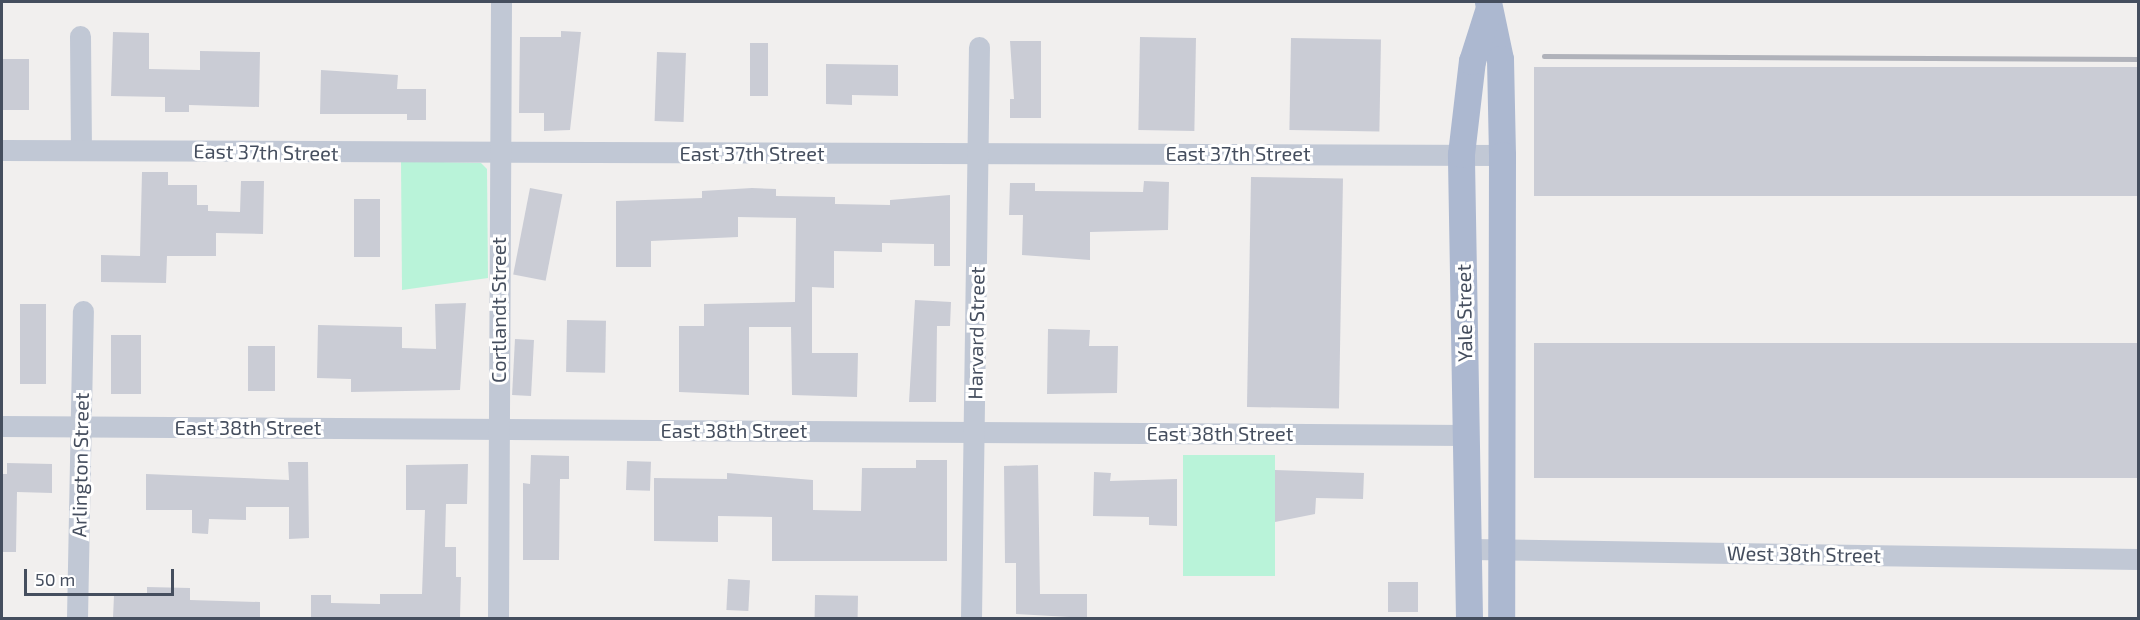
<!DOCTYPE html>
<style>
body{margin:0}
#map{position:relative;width:2140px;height:620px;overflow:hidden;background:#f1efee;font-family:"Exo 2",sans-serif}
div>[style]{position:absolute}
.green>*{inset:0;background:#b9f3d9;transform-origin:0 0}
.building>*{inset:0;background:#caccd5;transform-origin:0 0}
.minor>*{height:21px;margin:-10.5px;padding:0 10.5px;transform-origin:10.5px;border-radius:10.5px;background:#c1c8d5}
.major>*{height:27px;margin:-13.5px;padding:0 13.5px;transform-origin:13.5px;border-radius:13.5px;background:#acb8d0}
.rail>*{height:4.5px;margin:-2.25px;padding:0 2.25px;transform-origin:2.25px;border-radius:2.25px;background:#b0b2ba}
span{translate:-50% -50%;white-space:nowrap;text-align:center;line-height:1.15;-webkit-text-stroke:6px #fff;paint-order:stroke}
.street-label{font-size:20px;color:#454e5e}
.frame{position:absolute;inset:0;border:3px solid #454e5e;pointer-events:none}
.scale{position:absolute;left:24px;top:569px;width:150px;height:27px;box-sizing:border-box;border:3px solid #454e5e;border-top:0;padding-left:8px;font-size:18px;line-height:21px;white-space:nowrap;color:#454e5e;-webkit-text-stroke:4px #fff;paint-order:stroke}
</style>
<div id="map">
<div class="green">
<div style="clip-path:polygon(401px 161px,481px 163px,487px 169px,488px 278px,402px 290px)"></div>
<div style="left:1183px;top:455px;width:92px;height:121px"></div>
</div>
<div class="building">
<div style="clip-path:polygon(561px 31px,581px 32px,570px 130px,544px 131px,544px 113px,519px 113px,520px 37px,561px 37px)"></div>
<div style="clip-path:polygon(113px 32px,149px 33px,149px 69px,200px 70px,200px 51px,260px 52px,259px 107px,189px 105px,189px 112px,165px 112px,165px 97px,111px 96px)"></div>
<div style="left:1140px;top:37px;width:56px;height:93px;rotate:1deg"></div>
<div style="left:1291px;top:38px;width:90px;height:92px;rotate:1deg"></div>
<div style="clip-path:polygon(1010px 41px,1041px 41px,1041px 118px,1010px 118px,1010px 99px,1014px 99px)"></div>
<div style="left:750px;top:43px;width:18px;height:53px"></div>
<div style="left:657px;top:52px;width:29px;height:69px;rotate:2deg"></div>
<div style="left:3px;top:59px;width:26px;height:51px"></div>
<div style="clip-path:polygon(826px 64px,898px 65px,898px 96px,852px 95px,852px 105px,826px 104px)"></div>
<div style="left:1534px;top:67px;width:605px;height:129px"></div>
<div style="clip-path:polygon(321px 70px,398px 75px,397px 89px,426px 89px,426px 120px,407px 120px,407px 114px,320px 114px)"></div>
<div style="clip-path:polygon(142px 172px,168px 172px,168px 185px,197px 185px,197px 205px,208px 205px,208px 211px,240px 212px,241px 181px,264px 181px,263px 234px,216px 233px,216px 256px,167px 256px,166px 283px,101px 282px,101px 255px,140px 256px)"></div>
<div style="left:1251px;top:177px;width:92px;height:230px;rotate:1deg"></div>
<div style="clip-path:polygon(1144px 181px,1169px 182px,1168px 230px,1090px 232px,1090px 260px,1022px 255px,1023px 215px,1009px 215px,1010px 183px,1035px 183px,1035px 191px,1143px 192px)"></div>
<div style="left:530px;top:188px;width:33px;height:88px;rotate:11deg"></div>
<div style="clip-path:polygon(752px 188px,776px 189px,776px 196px,835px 197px,835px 204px,890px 205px,890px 200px,950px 195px,950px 266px,934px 266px,934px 244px,882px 243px,882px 252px,834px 251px,834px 288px,812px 287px,812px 353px,858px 353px,857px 397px,792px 395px,791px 327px,749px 327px,749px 395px,679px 392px,679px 326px,704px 326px,704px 304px,795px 302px,796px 218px,738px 217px,738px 237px,651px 241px,651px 267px,616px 267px,616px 201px,702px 198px,702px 191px)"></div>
<div style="left:354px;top:199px;width:26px;height:58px"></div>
<div style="clip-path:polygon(915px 300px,951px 302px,950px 326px,937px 326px,936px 402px,909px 402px)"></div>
<div style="clip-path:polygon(466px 303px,460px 390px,351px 392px,351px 379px,317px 378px,318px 325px,402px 327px,402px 348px,436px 349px,435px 304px)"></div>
<div style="left:20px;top:304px;width:26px;height:80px"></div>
<div style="left:567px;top:320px;width:39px;height:52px;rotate:1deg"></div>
<div style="clip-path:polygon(1048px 329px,1090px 330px,1089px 346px,1118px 346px,1117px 393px,1047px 394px)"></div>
<div style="left:111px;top:335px;width:30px;height:59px"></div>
<div style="left:515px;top:339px;width:19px;height:56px;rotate:3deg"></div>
<div style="left:1534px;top:343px;width:605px;height:135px"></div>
<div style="left:248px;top:346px;width:27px;height:45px"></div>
<div style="clip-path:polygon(531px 455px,569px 456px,569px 479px,560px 479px,559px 560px,523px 560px,523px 483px,530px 484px)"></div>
<div style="clip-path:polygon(916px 460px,947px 460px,947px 561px,772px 561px,772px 517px,718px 516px,718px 542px,654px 541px,654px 478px,727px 479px,727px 473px,813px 480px,813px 510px,861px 511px,862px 468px,916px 468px)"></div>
<div style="left:627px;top:461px;width:24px;height:29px;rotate:2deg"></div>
<div style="clip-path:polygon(288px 462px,308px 462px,309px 538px,289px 539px,289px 507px,246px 507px,246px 520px,209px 519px,208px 534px,192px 533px,192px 510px,146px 510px,146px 474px,289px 480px)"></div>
<div style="clip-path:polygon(7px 463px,52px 464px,52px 493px,17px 492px,16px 552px,2px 552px,2px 474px,7px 474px)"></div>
<div style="clip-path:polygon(468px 464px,467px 504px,446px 504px,445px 547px,456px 547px,456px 577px,461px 577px,460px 618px,311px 618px,311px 595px,331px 595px,331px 603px,380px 604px,380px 594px,422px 594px,425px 510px,406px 510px,406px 465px)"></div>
<div style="clip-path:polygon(1038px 465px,1040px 594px,1087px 594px,1087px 618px,1016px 614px,1016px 563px,1005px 563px,1004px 466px)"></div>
<div style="clip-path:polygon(1275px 470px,1364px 473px,1363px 499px,1316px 498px,1315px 514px,1275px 522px)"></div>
<div style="clip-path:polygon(1094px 472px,1111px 473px,1110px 481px,1177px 479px,1177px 526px,1149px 525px,1149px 517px,1093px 516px)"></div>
<div style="left:728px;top:579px;width:22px;height:31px;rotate:3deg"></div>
<div style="left:1388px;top:582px;width:30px;height:30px"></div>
<div style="clip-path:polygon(147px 587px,190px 588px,190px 600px,260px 602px,260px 618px,113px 618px,114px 595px,147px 596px)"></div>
<div style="left:815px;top:595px;width:43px;height:23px;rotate:1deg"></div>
</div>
<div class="minor">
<div style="left:80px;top:36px;width:114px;rotate:89.5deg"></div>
<div style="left:2px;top:150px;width:1500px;rotate:0.19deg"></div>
<div style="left:2px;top:426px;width:1464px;rotate:0.35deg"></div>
<div style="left:1469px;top:549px;width:669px;rotate:0.86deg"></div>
<div style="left:77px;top:618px;width:307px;rotate:-88.9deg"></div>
<div style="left:498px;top:618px;width:616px;rotate:-89.72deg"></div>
<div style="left:971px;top:618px;width:571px;rotate:-89.2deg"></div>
</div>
<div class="major">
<div style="left:1488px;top:2px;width:58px;rotate:78.1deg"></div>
<div style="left:1500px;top:59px;width:96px;rotate:88.8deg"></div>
<div style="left:1502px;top:155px;width:463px;rotate:90.1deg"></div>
<div style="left:1469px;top:618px;width:464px;rotate:-91deg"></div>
<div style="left:1461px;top:154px;width:94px;rotate:-83.3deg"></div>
<div style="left:1472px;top:61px;width:52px;rotate:-72.3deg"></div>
</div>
<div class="rail">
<div style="left:1544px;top:56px;width:594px;rotate:0.29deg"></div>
</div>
<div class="street-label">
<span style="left:266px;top:152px;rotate:1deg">East 37th Street</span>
<span style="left:752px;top:153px">East 37th Street</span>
<span style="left:1238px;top:153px">East 37th Street</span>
<span style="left:498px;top:310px;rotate:-90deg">Cortlandt Street</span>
<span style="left:1464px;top:313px;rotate:-91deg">Yale Street</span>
<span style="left:976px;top:333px;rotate:-89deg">Harvard Street</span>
<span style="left:248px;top:427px">East 38th Street</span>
<span style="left:734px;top:430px">East 38th Street</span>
<span style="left:1220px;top:433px">East 38th Street</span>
<span style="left:80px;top:465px;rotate:-89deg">Arlington Street</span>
<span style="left:1804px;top:554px;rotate:1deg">West 38th Street</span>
</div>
<div class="frame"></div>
<div class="scale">50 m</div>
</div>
